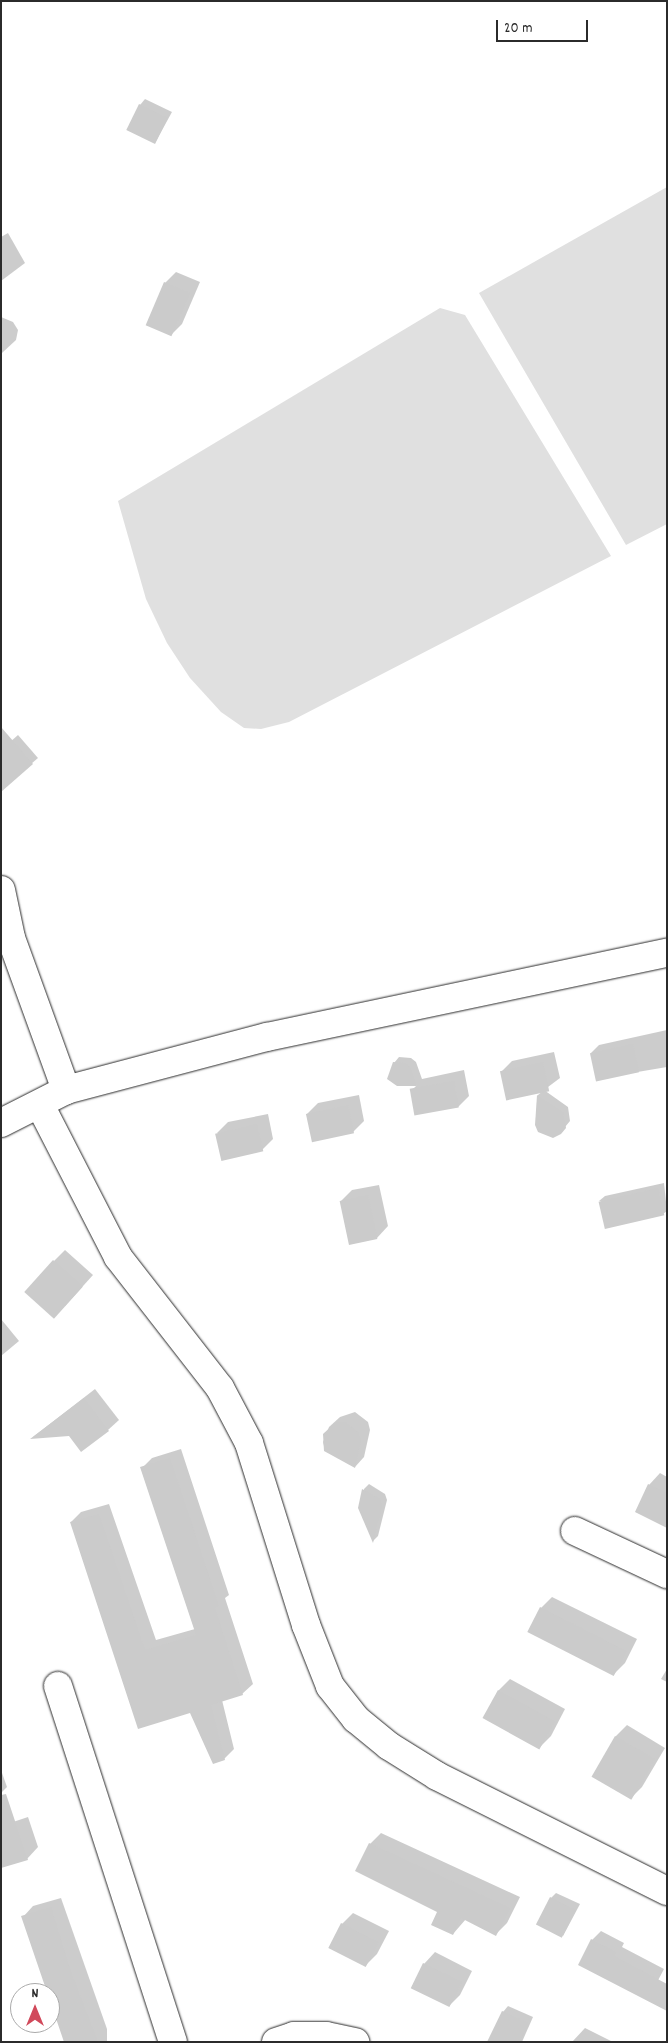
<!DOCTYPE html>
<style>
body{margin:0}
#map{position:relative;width:668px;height:2043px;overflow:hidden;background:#fff;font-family:Dekko,sans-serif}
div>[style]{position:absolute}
.green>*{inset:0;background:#e0e0e0}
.shadow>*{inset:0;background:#0003}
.building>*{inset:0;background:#cbcbcb;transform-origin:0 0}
.roads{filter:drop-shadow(0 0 1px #2b2b2b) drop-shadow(0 0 1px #2b2b2b)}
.street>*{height:28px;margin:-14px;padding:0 14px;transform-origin:14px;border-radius:14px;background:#fff}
.secondary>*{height:28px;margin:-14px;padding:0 14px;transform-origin:14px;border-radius:14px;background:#fff}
span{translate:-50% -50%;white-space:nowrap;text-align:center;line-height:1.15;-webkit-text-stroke:5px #fff;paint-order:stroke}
.frame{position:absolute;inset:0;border:2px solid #2b2b2b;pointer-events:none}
.north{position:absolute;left:10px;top:1983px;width:50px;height:50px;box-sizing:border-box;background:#fff;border:1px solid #aaa;border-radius:50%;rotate:0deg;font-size:14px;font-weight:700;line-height:20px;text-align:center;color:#2b2b2b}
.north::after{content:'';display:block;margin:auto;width:18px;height:22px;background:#d1495b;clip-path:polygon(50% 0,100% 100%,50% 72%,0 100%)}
.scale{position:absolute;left:496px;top:20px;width:92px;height:22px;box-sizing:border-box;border:2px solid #2b2b2b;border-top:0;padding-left:6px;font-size:15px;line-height:18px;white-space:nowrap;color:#2b2b2b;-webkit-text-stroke:4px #fff;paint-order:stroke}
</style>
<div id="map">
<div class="green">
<div style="clip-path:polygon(667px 187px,667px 524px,626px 545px,479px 293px)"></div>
<div style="clip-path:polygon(440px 308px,465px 315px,611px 556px,289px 722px,261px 729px,244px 728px,221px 712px,190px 678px,167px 643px,146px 599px,118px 501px)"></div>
</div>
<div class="shadow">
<div style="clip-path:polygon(145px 99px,172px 112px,155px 143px,140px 105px)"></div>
<div style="clip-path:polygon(8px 233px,25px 263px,1px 281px,1px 237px)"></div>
<div style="clip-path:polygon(176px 272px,200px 282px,182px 324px,171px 335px,165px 283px)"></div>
<div style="clip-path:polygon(1px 317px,13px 322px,18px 330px,16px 340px,2px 353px)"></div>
<div style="clip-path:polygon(18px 735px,38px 758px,9px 783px,1px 750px)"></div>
<div style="clip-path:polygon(667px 1030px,667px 1067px,596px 1079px,591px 1053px,599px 1045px)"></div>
<div style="clip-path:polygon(554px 1052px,560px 1078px,544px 1090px,568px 1107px,570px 1121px,565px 1127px,536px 1125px,538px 1095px,543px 1091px,501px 1072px,512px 1061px)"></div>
<div style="clip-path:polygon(399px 1057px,411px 1058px,416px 1062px,422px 1079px,464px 1070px,469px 1096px,458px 1107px,412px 1090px,417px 1085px,397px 1085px,394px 1063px)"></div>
<div style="clip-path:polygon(359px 1095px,364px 1121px,353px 1132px,307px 1114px,318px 1103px)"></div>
<div style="clip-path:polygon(268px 1114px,273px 1139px,262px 1150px,217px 1133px,228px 1122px)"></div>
<div style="clip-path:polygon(664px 1183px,667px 1211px,663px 1214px,599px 1201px,605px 1196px)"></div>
<div style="clip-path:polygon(379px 1185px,388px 1226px,377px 1238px,350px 1243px,341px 1201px,352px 1190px)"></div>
<div style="clip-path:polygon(65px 1250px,93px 1275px,65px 1306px,54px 1261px)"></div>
<div style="clip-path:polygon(1px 1319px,19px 1341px,1px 1356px)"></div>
<div style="clip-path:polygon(95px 1389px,119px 1420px,108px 1430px,33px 1437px)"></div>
<div style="clip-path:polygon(355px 1412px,368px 1422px,370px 1430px,364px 1457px,355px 1467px,325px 1450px,323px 1442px,329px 1427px,340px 1417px)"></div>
<div style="clip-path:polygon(181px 1449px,229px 1595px,225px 1598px,253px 1684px,242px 1694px,222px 1700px,234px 1749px,224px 1759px,190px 1711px,139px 1727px,71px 1522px,81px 1512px,109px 1504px,156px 1640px,195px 1629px,142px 1468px,152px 1458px)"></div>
<div style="clip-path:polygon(660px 1473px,667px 1477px,667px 1526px,636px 1512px,649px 1485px)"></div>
<div style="clip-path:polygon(369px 1484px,385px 1494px,387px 1500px,378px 1536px,373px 1541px,359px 1508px,364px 1489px)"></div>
<div style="clip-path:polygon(552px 1597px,637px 1639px,625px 1663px,614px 1674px,541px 1608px)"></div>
<div style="clip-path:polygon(667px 1669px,667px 1682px,661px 1679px)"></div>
<div style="clip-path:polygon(510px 1679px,565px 1709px,551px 1736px,540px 1747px,485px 1717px,499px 1690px)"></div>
<div style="clip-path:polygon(627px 1725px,665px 1748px,642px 1787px,631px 1798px,593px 1776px,616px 1736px)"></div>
<div style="clip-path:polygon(1px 1770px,7px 1787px,1px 1793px)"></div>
<div style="clip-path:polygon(28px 1817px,38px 1847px,27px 1859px,1px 1826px)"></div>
<div style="clip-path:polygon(381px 1833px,520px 1897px,507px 1923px,496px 1934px,466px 1919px,453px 1934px,439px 1911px,370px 1844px)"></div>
<div style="clip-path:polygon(556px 1893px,580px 1904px,563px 1936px,551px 1898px)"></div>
<div style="clip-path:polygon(61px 1898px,107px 2029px,107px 2042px,66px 2042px,23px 1917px,33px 1906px)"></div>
<div style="clip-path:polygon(353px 1913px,389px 1931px,377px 1954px,366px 1965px,342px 1924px)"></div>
<div style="clip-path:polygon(601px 1931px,624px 1943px,622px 1947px,664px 1969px,653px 1990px,592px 1940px)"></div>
<div style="clip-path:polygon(435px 1952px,472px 1971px,460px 1995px,449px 2006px,412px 1987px,424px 1964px)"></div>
<div style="clip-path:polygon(508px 2006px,533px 2017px,522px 2042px,504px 2042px,503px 2012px)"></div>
<div style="clip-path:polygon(585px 2028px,613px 2042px,572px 2042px)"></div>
</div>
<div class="building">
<div style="left:139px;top:104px;width:32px;height:29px;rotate:26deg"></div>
<div style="left:164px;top:282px;width:28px;height:47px;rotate:23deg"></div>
<div style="clip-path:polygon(1px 727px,33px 764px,1px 792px)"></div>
<div style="left:633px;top:1044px;width:29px;height:44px;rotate:78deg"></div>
<div style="clip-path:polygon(393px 1062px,405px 1063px,411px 1068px,417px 1086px,397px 1086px,387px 1079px)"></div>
<div style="left:543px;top:1062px;width:30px;height:44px;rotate:78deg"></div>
<div style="left:454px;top:1081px;width:27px;height:45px;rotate:80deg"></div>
<div style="clip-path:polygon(537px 1095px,563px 1112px,566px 1128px,561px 1134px,553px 1138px,538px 1132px,535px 1125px)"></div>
<div style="left:348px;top:1105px;width:29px;height:43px;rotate:78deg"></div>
<div style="left:257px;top:1124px;width:28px;height:43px;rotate:77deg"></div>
<div style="left:658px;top:1188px;width:28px;height:61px;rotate:77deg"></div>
<div style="left:368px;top:1195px;width:45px;height:29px;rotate:78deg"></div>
<div style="left:53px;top:1260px;width:40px;height:43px;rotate:42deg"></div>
<div style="clip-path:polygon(84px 1398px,109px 1431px,81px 1452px,69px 1436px,30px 1439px)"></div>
<div style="clip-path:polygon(336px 1422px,345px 1422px,358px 1432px,361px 1440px,355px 1468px,324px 1451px,323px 1434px)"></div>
<div style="clip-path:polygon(170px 1458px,219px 1606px,215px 1608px,243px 1695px,211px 1705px,225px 1760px,213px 1764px,190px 1713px,138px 1729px,70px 1522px,99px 1514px,145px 1650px,196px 1635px,140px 1467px)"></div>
<div style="clip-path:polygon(648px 1484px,667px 1493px,667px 1528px,635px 1512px)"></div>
<div style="clip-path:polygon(362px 1489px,380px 1499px,382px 1506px,373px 1543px,358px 1508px)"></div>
<div style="left:540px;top:1607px;width:97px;height:28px;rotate:27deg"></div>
<div style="left:498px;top:1690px;width:65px;height:32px;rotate:29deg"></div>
<div style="left:615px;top:1736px;width:46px;height:47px;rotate:30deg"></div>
<div style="clip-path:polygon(6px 1794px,28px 1860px,1px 1868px,1px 1795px)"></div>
<div style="clip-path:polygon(369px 1843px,510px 1908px,496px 1936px,461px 1918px,453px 1935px,431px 1925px,437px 1912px,355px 1871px)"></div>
<div style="left:550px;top:1897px;width:29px;height:31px;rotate:27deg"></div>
<div style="clip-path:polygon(51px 1907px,70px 1969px,98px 2042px,64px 2042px,21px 1916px)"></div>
<div style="left:341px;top:1923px;width:42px;height:28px;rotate:27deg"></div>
<div style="clip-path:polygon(591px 1939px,616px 1952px,614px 1956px,667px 1984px,667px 2011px,578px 1965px)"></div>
<div style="left:423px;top:1963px;width:43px;height:28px;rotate:26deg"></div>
<div style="clip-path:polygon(502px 2011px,529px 2023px,520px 2042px,487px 2042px)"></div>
</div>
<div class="roads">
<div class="street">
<div style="left:1px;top:890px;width:49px;rotate:78.2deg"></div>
<div style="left:11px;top:938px;width:162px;rotate:70.1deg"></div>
<div style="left:40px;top:1105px;width:171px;rotate:62.8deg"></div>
<div style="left:118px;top:1257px;width:166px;rotate:52.1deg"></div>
<div style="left:220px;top:1388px;width:62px;rotate:62.2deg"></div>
<div style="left:249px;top:1443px;width:191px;rotate:72.6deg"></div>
<div style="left:306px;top:1625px;width:66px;rotate:68.5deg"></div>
<div style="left:330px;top:1686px;width:42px;rotate:51.8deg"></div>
<div style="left:356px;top:1719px;width:43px;rotate:39.3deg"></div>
<div style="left:389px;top:1746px;width:57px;rotate:32deg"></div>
<div style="left:437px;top:1776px;width:257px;rotate:26.6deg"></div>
<div style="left:575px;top:1531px;width:102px;rotate:25.1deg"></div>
<div style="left:58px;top:1686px;width:374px;rotate:72.1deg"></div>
<div style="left:276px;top:2042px;width:19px;rotate:-18deg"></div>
<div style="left:294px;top:2036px;width:32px"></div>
<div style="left:326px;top:2036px;width:30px;rotate:12deg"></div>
</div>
<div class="secondary">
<div style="left:1px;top:1123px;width:73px;rotate:-26.9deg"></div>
<div style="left:66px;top:1090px;width:208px;rotate:-14.8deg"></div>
<div style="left:267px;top:1037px;width:409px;rotate:-11.9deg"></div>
</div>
</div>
<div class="frame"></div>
<div class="north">N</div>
<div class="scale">20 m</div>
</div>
